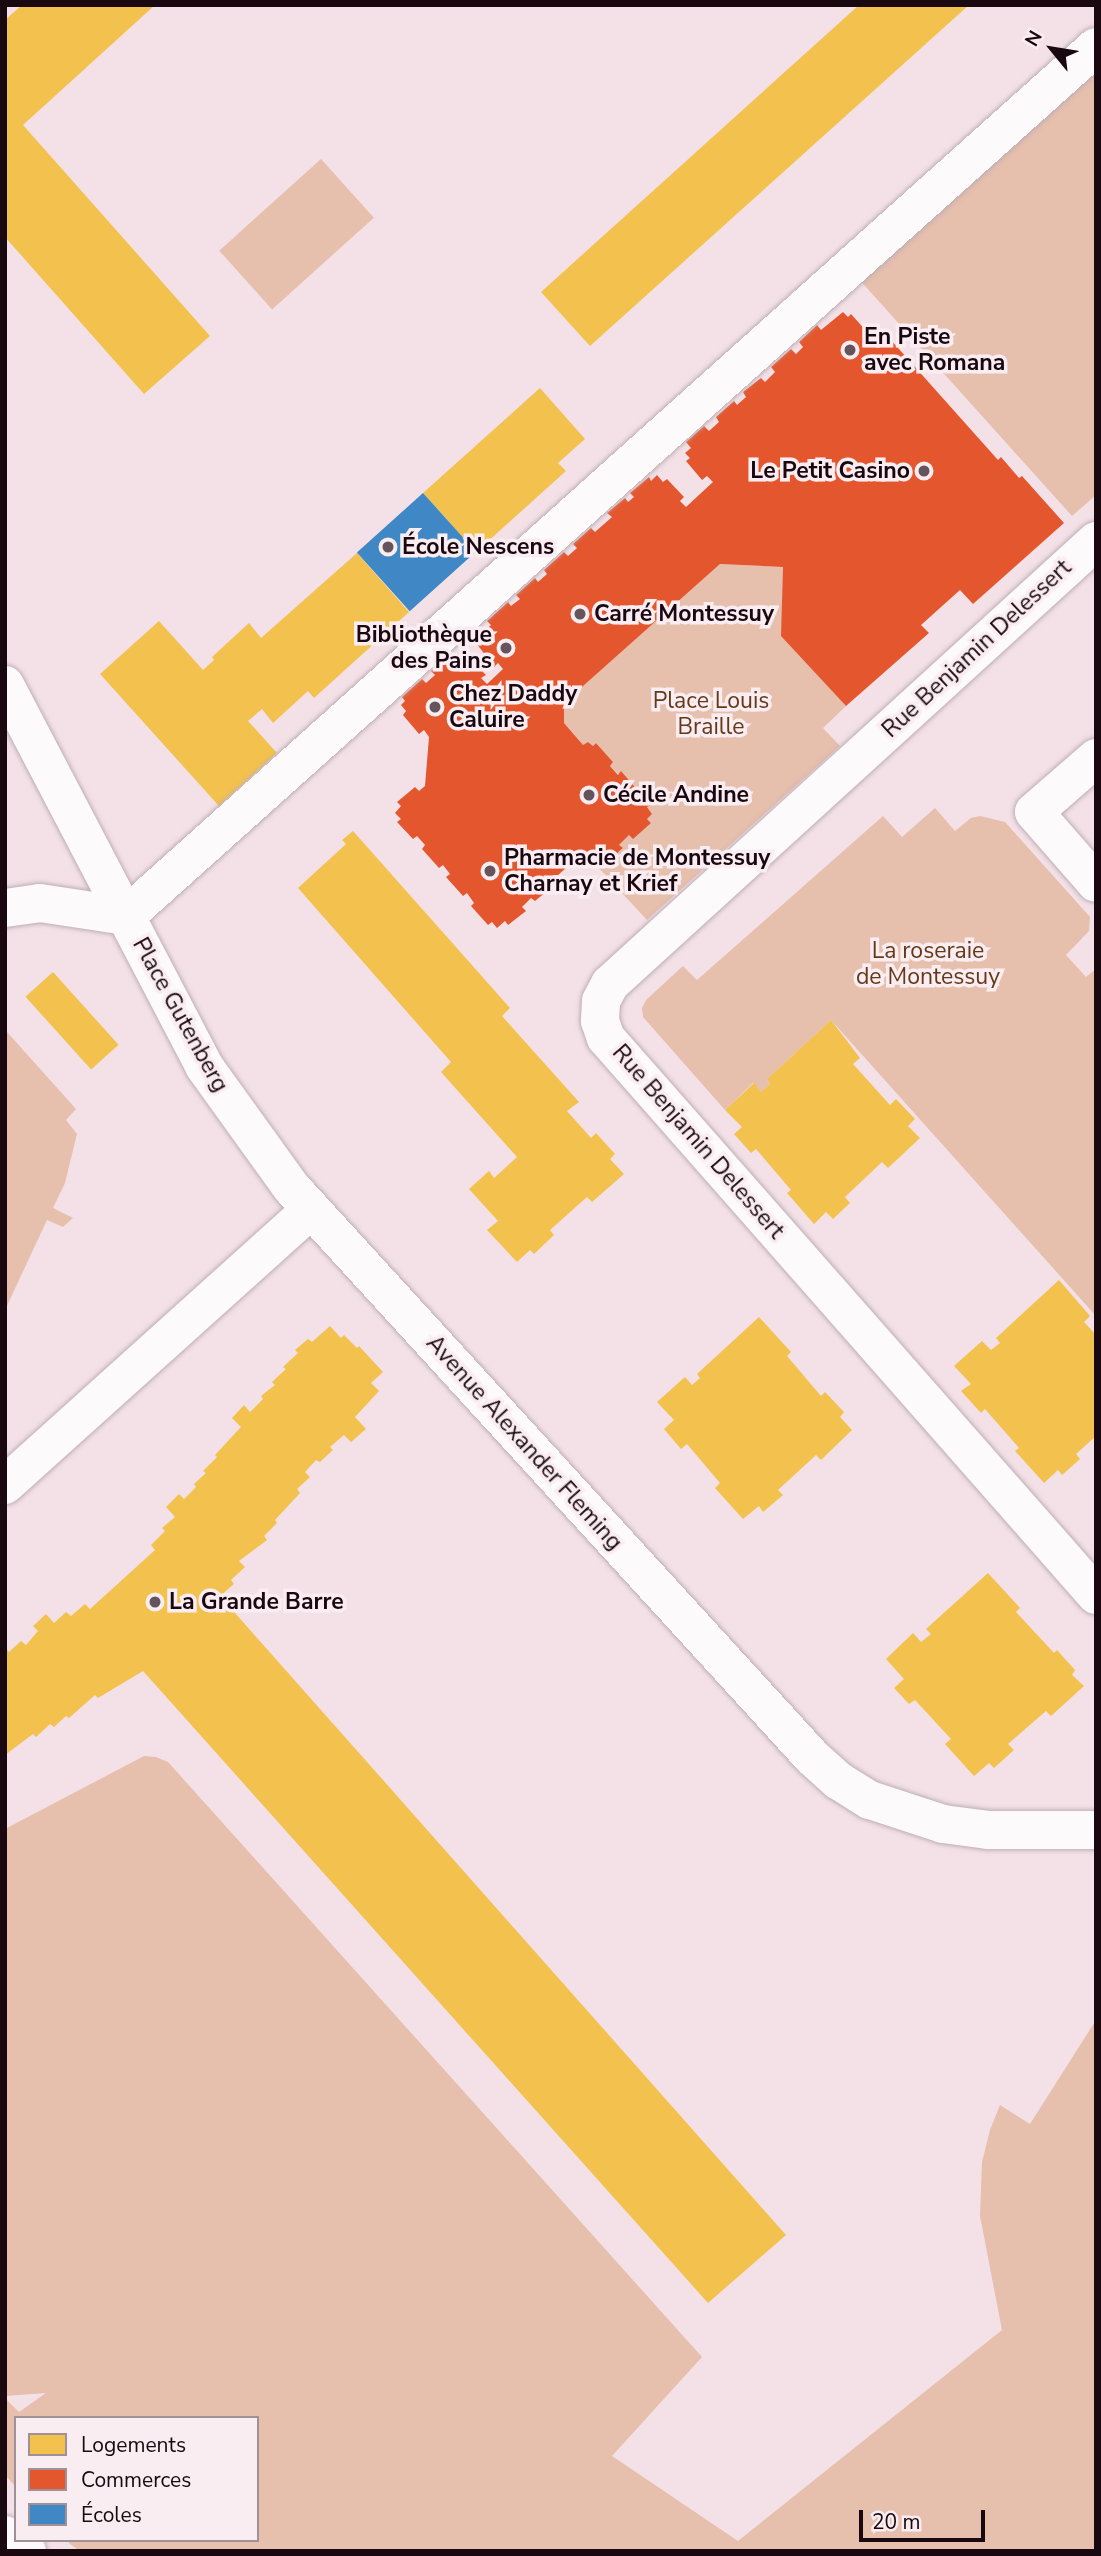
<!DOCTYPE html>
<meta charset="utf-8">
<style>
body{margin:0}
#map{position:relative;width:1101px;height:2556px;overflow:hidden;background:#f3e1e7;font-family:"Nunito Sans",sans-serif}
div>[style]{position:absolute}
.green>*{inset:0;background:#e6bfad;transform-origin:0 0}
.homes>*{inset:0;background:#f2c14e;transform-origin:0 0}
.shops>*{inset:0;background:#e4572e}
.schools>*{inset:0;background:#3f88c5;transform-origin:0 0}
.roads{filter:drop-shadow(0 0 2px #bfaeb4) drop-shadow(0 0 2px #bfaeb4)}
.street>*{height:38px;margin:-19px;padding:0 19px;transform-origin:19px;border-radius:19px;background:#fdfafb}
.dots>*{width:19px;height:19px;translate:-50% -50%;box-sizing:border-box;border:4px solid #f9edf1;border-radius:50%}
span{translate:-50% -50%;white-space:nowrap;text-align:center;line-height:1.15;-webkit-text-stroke:7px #f9edf1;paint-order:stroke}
.poi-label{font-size:23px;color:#19080f;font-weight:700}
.left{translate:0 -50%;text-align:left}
.right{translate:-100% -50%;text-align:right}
.street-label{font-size:23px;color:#19080f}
.park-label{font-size:23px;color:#653918}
.frame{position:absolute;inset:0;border:7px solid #19080f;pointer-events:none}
.legend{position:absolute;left:14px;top:2416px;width:245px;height:126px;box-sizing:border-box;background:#f9edf1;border:2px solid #9f9197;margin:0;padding:9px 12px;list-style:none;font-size:21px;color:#19080f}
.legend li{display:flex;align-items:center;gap:14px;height:35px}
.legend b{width:35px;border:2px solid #9f9197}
.north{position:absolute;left:1017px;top:14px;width:70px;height:70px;-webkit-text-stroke:5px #f9edf1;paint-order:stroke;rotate:300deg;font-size:19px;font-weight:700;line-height:28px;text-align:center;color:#19080f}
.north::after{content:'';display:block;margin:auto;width:24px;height:32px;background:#19080f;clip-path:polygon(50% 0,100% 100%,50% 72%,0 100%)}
.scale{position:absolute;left:859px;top:2510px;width:126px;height:32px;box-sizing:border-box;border:4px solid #19080f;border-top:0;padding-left:9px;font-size:21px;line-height:24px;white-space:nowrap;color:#19080f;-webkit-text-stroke:5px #f9edf1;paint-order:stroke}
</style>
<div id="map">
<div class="green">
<div style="clip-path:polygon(1096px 72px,1096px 495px,1072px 516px,857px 277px)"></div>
<div style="left:321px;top:159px;width:79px;height:137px;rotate:48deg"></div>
<div style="clip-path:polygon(720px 564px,783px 567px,782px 636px,846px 706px,823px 728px,840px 746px,647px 920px,596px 865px,601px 860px,605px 863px,623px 849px,619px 845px,629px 835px,633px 838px,651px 823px,647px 819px,652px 814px,647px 807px,649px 805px,610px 766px,613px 762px,596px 743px,593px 746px,588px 742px,583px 745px,564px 723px,564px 703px)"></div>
<div style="clip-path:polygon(935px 808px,955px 831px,971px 818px,980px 816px,1005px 822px,1090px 917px,1089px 931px,1066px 955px,1086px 977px,1096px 969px,1096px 1316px,831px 1020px,767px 1079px,770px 1084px,761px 1092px,753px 1083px,725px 1110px,643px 1017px,642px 1008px,646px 1000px,683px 966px,697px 980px,883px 816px,902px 837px)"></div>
<div style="clip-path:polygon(7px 1032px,76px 1109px,66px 1120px,77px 1134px,65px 1183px,53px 1208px,73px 1218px,63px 1227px,47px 1220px,5px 1310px)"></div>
<div style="clip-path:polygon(144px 1756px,156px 1757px,168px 1762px,702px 2357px,612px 2456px,738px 2541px,1002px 2330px,980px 2216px,982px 2162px,990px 2130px,1000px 2105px,1030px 2124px,1096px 2020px,1096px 2551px,80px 2551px,70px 2544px,67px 2540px,257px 2540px,257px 2418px,16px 2418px,16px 2487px,5px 2475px,5px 2398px,19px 2412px,46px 2393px,5px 2396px,5px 1829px)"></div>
</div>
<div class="homes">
<div style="clip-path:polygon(22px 5px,155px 5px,23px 125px,210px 336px,144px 394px,5px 237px,5px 20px)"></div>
<div style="clip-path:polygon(859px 5px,969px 5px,590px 346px,541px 292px)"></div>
<div style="clip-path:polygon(540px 388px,585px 439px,558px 463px,566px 471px,476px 552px,423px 493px)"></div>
<div style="clip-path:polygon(357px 553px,409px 612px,314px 698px,308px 691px,273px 723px,262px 709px,248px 721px,277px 753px,219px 806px,100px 674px,159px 621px,203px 670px,214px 660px,212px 657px,249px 623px,261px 638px)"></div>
<div style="clip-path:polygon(353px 831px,510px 1008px,502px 1016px,579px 1102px,567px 1111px,591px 1138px,596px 1133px,615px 1154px,610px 1159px,624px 1174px,592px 1202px,587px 1197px,550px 1230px,554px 1235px,534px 1254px,530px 1250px,517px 1262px,487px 1230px,498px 1221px,469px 1189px,489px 1171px,494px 1178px,517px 1157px,441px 1072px,451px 1062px,298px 888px,346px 844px,342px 840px)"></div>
<div style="left:53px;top:972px;width:98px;height:37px;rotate:48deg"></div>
<div style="clip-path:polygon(831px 1020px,860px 1058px,853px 1064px,890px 1105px,896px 1099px,915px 1119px,908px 1126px,920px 1138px,888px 1168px,882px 1162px,845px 1197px,850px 1203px,833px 1219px,826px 1212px,814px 1224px,787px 1193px,791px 1190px,756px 1149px,751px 1153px,734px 1134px,742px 1127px,725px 1110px,754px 1083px,761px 1092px,770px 1084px,767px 1079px)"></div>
<div style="clip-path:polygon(1059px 1280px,1090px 1316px,1084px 1322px,1096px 1335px,1096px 1436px,1076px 1454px,1080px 1459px,1062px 1475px,1058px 1470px,1044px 1483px,1015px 1451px,1019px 1448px,985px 1409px,981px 1413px,961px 1391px,971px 1384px,954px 1366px,982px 1341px,991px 1350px,1000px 1343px,996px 1338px)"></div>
<div style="clip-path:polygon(759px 1317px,791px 1352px,787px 1356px,821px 1396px,825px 1392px,844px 1412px,840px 1417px,852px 1430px,821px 1460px,816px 1455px,778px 1490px,783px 1495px,763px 1512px,759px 1506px,743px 1519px,715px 1488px,720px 1483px,687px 1444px,681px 1449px,664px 1429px,674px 1420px,657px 1402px,685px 1377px,692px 1385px,700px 1378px,697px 1374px)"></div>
<div style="clip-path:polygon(330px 1326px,341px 1338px,344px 1335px,357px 1348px,359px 1346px,383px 1372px,371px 1383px,379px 1391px,355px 1417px,366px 1429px,351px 1442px,344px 1435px,330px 1447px,333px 1450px,320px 1462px,316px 1460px,305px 1472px,310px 1477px,297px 1489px,300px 1493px,275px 1520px,277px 1523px,264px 1536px,267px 1540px,239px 1561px,245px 1567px,231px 1580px,234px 1584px,220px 1596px,786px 2235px,708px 2303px,143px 1671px,98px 1698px,95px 1695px,69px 1718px,66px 1716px,54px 1727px,50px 1724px,36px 1737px,33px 1734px,5px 1755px,5px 1648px,9px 1652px,21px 1641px,26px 1645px,38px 1631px,33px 1626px,46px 1614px,54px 1623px,66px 1612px,71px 1616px,85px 1604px,90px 1609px,155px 1550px,151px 1545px,165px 1531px,162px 1528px,175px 1517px,166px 1507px,179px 1494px,184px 1499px,196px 1487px,194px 1484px,206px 1473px,203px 1471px,217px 1457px,215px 1455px,241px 1427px,232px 1418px,244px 1405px,250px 1412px,263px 1399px,261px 1396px,275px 1385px,272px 1382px,286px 1369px,283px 1367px,298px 1353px,295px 1350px,308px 1339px,312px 1342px)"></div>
<div style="clip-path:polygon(988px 1573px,1020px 1608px,1016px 1612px,1054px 1653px,1057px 1650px,1075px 1670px,1072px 1675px,1084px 1686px,1051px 1716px,1046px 1711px,1008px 1744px,1014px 1750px,994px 1768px,989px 1763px,974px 1776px,945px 1744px,951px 1739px,915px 1700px,909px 1704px,894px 1688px,904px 1679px,886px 1659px,913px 1633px,921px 1642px,931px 1634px,926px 1629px)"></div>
</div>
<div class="shops">
<div style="clip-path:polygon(843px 312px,848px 317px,851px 314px,868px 333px,865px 337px,870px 342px,882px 330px,998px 460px,1001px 457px,1019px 478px,1022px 476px,1064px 523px,973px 604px,960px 590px,921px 625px,929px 633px,846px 706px,781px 636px,783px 567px,720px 564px,564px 703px,564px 723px,583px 745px,588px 742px,593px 746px,596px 743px,613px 762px,610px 766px,618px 775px,621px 771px,650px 805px,647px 807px,652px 814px,647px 819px,651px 823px,633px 839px,629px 835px,619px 845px,623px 848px,605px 864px,601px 860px,596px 865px,583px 853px,549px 883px,552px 887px,535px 901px,531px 898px,522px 907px,526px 911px,508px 925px,505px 921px,497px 928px,492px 922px,488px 925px,471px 906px,474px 903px,467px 893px,463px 896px,446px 877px,450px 874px,443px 865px,439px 868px,422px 849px,425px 845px,417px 836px,413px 839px,397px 822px,401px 819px,395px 813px,401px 806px,397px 802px,415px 787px,419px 791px,425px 786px,429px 737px,424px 730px,419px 734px,403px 715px,406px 711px,401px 705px,405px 701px,402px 697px,422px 679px,426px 683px,435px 675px,431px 671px,449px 655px,453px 659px,459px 653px,464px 659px,467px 656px,486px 675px,481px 678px,487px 684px,503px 669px,498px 663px,494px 667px,474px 640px,491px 625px,487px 621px,508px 602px,511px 606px,520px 599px,516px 595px,535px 578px,538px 582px,547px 574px,544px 570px,564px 552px,568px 556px,577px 548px,573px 544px,591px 528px,595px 532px,612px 517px,607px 513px,625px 498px,628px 502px,634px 497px,630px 493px,649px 477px,651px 481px,657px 475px,663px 482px,667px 479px,684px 497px,680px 501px,686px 507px,713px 482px,707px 476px,702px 480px,686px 461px,690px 458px,685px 453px,691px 448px,686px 442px,704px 426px,709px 431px,719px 422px,716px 417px,734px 401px,737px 405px,746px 397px,743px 392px,761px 378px,765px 382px,775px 372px,771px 367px,791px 349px,796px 354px,803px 347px,799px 342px,817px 325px,821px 330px)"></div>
</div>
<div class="schools">
<div style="left:423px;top:493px;width:79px;height:89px;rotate:48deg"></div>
</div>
<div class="roads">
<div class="street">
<div style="left:1096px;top:541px;width:658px;rotate:137.65deg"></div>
<div style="left:610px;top:984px;width:19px;rotate:118deg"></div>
<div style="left:601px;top:1001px;width:20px;rotate:93deg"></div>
<div style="left:600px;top:1021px;width:18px;rotate:71deg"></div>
<div style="left:606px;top:1038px;width:742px;rotate:48.66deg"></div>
<div style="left:5px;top:685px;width:430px;rotate:62.4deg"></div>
<div style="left:204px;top:1066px;width:149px;rotate:54.3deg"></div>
<div style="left:291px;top:1187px;width:772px;rotate:47.57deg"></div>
<div style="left:812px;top:1757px;width:36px;rotate:42deg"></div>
<div style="left:839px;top:1781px;width:36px;rotate:32deg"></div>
<div style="left:870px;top:1800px;width:77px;rotate:18.2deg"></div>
<div style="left:943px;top:1824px;width:45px;rotate:7.6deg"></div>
<div style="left:988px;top:1830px;width:108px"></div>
<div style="left:1096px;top:758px;width:82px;rotate:138.9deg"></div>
<div style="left:1034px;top:812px;width:94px;rotate:48.9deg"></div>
<div style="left:5px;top:908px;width:35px;rotate:-8deg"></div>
<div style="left:40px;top:903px;width:87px;rotate:8.6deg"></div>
<div style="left:126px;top:916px;width:1302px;rotate:-41.86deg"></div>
<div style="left:5px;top:1485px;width:412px;rotate:-42deg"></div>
<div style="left:5px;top:2535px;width:27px;rotate:36deg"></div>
</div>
</div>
<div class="dots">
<div style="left:850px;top:350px;background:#65545b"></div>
<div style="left:924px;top:471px;background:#65545b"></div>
<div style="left:388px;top:547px;background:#65545b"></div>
<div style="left:580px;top:614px;background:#65545b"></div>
<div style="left:506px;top:648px;background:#65545b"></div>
<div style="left:435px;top:707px;background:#65545b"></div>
<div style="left:589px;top:795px;background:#65545b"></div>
<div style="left:490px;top:871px;background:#65545b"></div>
<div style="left:155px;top:1602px;background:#65545b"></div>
</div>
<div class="poi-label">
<span class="left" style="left:864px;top:350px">En Piste<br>avec Romana</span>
<span class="right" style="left:910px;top:471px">Le Petit Casino</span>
<span class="left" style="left:402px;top:547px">École Nescens</span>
<span class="left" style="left:594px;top:614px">Carré Montessuy</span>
<span class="right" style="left:492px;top:648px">Bibliothèque<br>des Pains</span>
<span class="left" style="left:449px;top:707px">Chez Daddy<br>Caluire</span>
<span class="left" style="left:603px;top:795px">Cécile Andine</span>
<span class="left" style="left:504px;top:871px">Pharmacie de Montessuy<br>Charnay et Krief</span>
<span class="left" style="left:169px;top:1602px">La Grande Barre</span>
</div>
<div class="street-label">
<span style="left:977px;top:649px;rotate:-43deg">Rue Benjamin Delessert</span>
<span style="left:180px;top:1015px;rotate:61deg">Place Gutenberg</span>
<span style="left:698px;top:1142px;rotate:49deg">Rue Benjamin Delessert</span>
<span style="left:524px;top:1443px;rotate:48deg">Avenue Alexander Fleming</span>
</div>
<div class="park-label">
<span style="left:711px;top:714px">Place Louis<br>Braille</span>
<span style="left:928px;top:964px">La roseraie<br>de Montessuy</span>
</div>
<div class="frame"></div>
<ul class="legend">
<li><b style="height:19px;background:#f2c14e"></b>Logements</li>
<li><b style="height:19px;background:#e4572e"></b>Commerces</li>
<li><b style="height:19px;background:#3f88c5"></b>Écoles</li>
</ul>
<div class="north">N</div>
<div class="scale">20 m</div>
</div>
